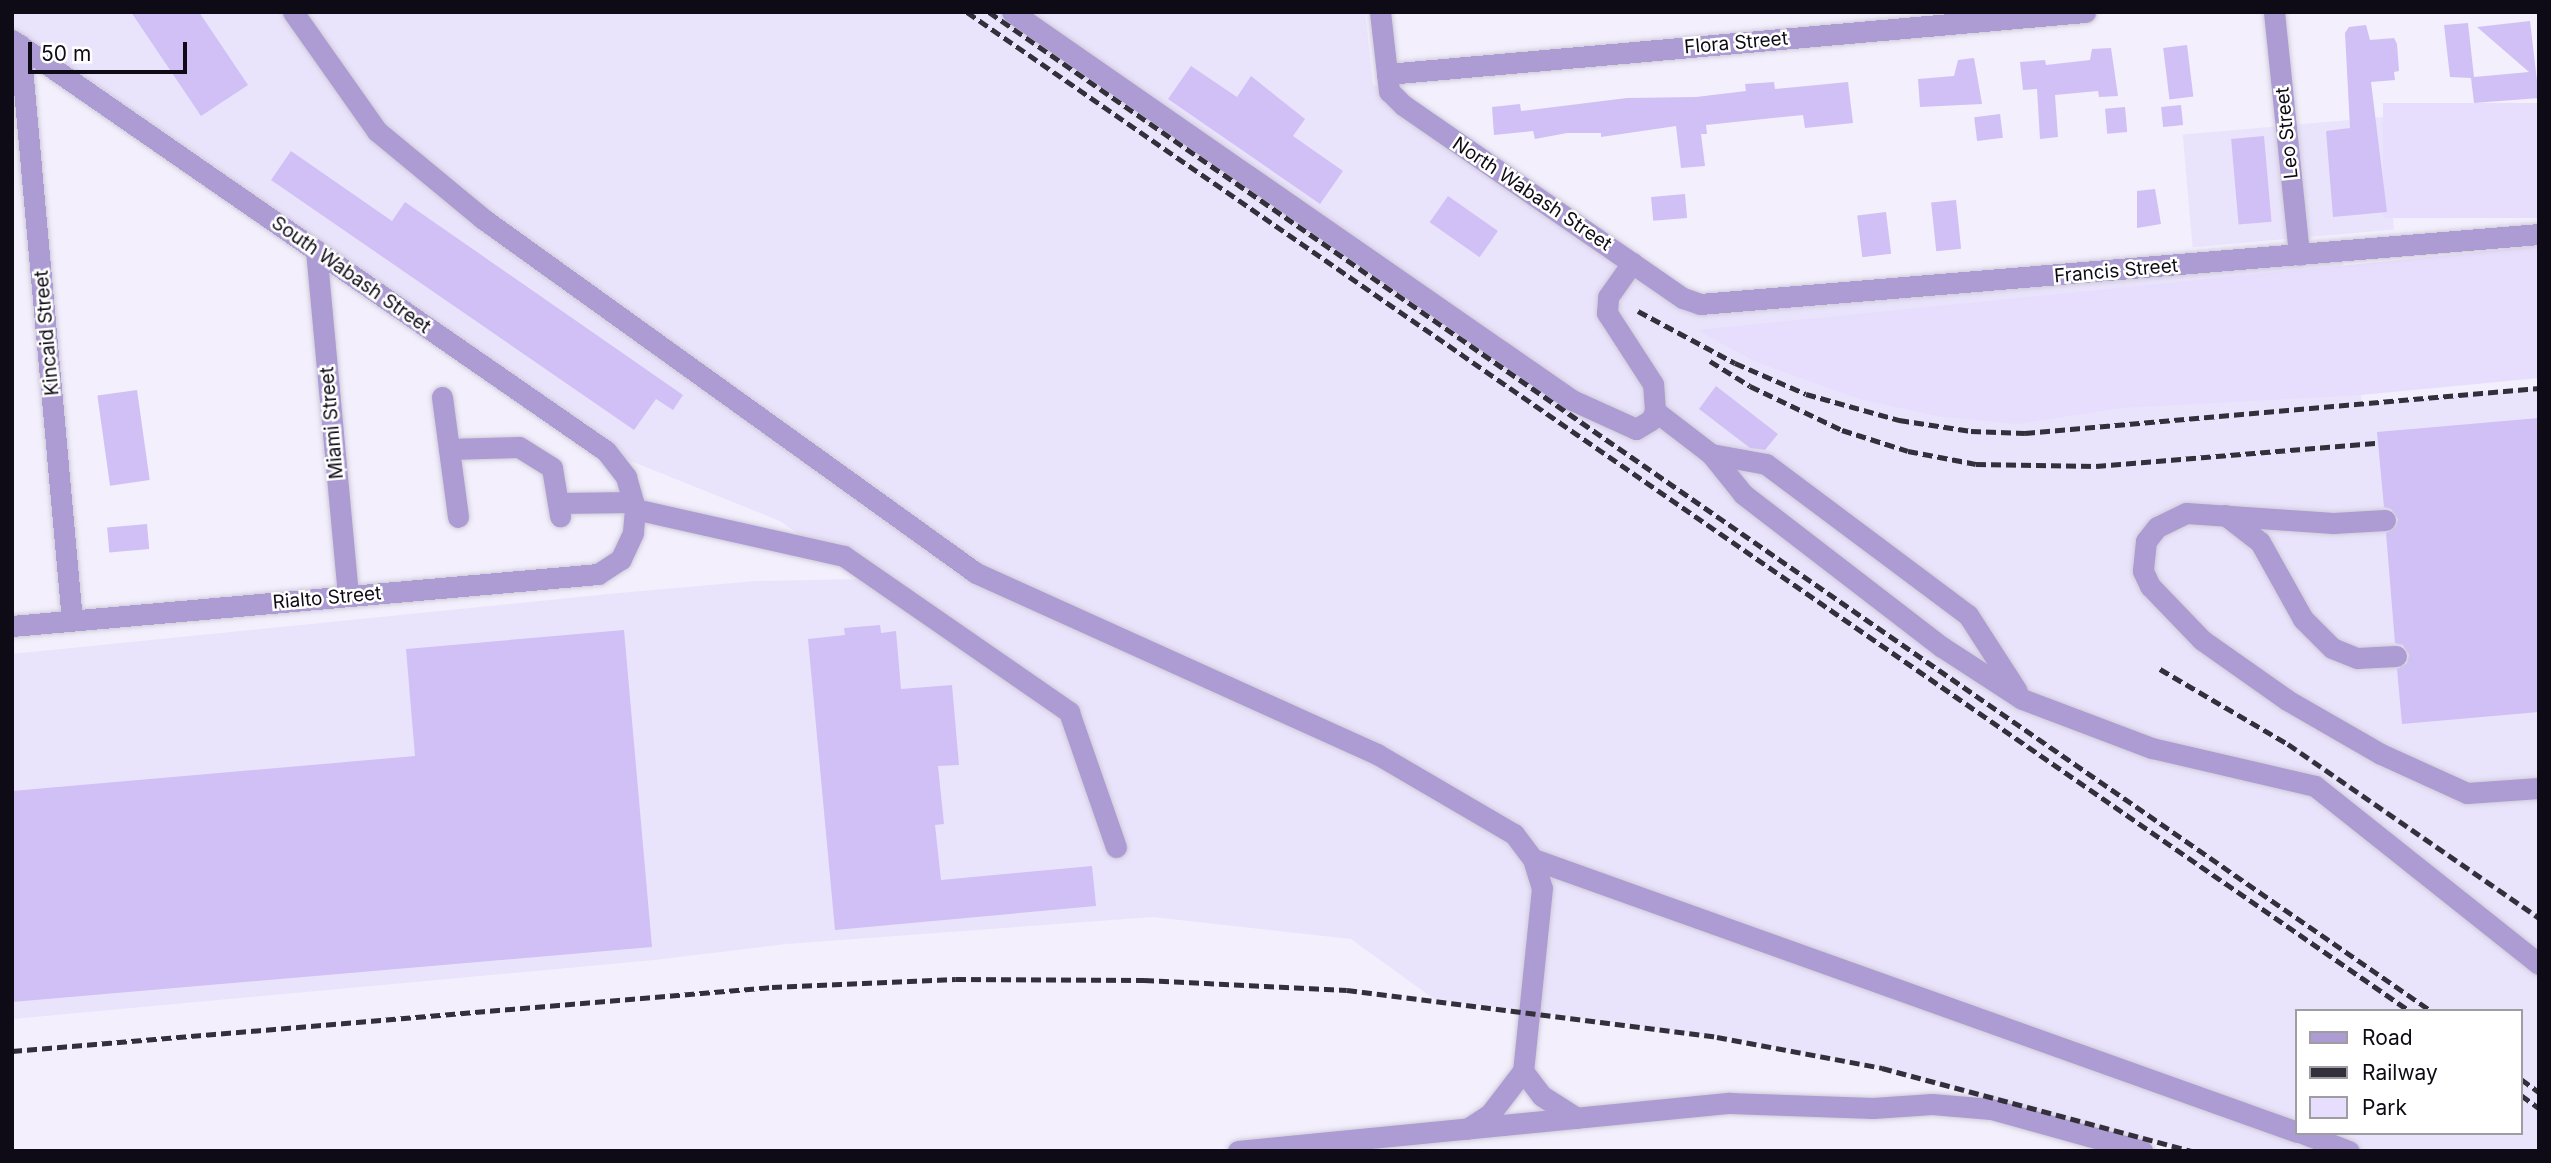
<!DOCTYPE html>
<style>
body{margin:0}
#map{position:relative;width:2551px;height:1163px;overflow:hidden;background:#f3effd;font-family:Inter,sans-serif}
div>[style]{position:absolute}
.built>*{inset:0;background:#eae3fc;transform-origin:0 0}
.green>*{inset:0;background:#e7ddfd;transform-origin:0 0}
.building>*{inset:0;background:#d0c0f6;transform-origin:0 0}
.roads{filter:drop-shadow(0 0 2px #cfcbd8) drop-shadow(0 0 2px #cfcbd8)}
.minor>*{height:21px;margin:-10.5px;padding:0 10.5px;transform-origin:10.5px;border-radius:10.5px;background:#ad9bd4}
.rail>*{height:5px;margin-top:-2.5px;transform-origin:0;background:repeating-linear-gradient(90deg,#332f3b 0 10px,transparent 0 15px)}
span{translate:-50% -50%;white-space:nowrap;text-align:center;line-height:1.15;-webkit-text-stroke:5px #fff;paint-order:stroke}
.street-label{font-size:19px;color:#0f0b16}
.frame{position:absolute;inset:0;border:14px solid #0f0b16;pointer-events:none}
.legend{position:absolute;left:2295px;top:1009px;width:228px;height:126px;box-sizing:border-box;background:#fff;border:2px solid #9f9da2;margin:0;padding:9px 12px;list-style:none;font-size:21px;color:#0f0b16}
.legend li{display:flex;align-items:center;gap:14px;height:35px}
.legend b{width:35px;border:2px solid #9f9da2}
.scale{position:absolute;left:28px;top:42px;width:159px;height:32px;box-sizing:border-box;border:4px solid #0f0b16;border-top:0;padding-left:9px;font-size:21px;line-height:24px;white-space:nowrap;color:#0f0b16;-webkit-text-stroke:5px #fff;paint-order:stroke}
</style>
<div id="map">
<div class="built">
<div style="clip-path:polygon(evenodd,12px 12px,1365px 12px,1373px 84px,1693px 302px,2341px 250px,2362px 403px,2539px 388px,2539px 1151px,2192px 1151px,1882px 1068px,1717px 1036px,1434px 999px,1351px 939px,1153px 917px,786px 944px,654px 960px,12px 1019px,12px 654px,619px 593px,756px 581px,862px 579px,780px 521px,606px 451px,12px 40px,12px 12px,2297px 1011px,2521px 1011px,2521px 1133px,2297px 1133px,2297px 1011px)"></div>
<div style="left:2384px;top:117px;width:113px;height:202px;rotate:85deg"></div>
</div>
<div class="green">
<div style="left:2539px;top:103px;width:115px;height:156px;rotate:90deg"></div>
<div style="clip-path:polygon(2539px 246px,2539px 378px,2361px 395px,2121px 408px,2017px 424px,1937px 416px,1859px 399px,1754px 361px,1697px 330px)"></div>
</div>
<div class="building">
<div style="clip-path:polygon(131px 12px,199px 12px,248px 85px,201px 116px)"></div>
<div style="clip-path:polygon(2530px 21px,2539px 98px,2474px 103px,2471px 78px,2450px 77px,2444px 25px,2468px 23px,2474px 77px,2529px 72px,2477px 27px)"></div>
<div style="clip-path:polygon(2366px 25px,2370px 40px,2394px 38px,2397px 44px,2399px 71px,2394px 72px,2395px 80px,2371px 82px,2387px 212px,2333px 217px,2326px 131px,2350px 128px,2345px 33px,2349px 27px)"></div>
<div style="left:2187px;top:45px;width:52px;height:24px;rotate:83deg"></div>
<div style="clip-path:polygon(2111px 48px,2118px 96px,2099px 97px,2098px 91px,2055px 95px,2058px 137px,2040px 139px,2037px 89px,2023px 90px,2020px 62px,2045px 60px,2046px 65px,2090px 60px,2092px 49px)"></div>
<div style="clip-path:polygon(1974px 58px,1982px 104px,1920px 107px,1918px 79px,1954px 76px,1958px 60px)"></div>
<div style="clip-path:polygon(1191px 66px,1237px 97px,1251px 76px,1305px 119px,1293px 136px,1343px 171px,1320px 204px,1168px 99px)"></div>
<div style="clip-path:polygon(1774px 82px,1775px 89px,1848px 82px,1853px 123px,1805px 128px,1803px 115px,1706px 125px,1707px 134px,1701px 134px,1705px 166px,1681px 168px,1676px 126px,1601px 137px,1601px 133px,1567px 133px,1535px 139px,1533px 131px,1494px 135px,1492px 107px,1520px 104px,1521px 111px,1627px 98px,1696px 97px,1746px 91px,1745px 84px)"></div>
<div style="left:2181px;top:105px;width:20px;height:20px;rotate:84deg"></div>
<div style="left:2125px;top:107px;width:25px;height:20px;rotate:85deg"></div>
<div style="left:2000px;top:114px;width:24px;height:26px;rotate:83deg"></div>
<div style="left:2264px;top:136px;width:86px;height:33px;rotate:85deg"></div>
<div style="clip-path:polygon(291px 151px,392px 221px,405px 202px,683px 395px,673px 410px,656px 399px,634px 430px,271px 180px)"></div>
<div style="clip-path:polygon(2155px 189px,2161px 224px,2137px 228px,2137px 191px)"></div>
<div style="left:1685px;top:194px;width:24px;height:34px;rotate:85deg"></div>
<div style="left:1448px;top:196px;width:61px;height:32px;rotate:35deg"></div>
<div style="left:1956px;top:200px;width:49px;height:25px;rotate:84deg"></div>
<div style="left:1886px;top:212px;width:42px;height:29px;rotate:83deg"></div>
<div style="clip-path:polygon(1716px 386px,1778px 434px,1765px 450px,1750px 448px,1699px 409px)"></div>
<div style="left:137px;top:390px;width:91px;height:40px;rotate:82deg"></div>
<div style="clip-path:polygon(2539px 418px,2539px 712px,2402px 724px,2397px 669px,2407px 663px,2409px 655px,2403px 645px,2395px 643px,2386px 533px,2396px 526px,2398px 519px,2391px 509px,2384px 507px,2377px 432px)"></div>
<div style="left:147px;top:524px;width:25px;height:40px;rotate:85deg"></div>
<div style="clip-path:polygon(880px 625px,881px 633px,896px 631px,901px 689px,952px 685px,959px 765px,938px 766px,944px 824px,935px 825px,941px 880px,1092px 866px,1096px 906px,835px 930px,808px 639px,845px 635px,844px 628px)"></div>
<div style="clip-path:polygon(624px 630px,652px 947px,12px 1002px,12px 791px,415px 756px,406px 649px)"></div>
</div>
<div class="roads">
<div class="minor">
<div style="left:293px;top:12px;width:146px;rotate:54.8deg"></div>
<div style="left:377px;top:131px;width:136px;rotate:39.6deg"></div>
<div style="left:482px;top:218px;width:608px;rotate:35.7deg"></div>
<div style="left:976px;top:573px;width:440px;rotate:24.3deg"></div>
<div style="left:1377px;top:754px;width:159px;rotate:30.3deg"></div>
<div style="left:1514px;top:834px;width:31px;rotate:53deg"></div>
<div style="left:1533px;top:859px;width:30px;rotate:73deg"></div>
<div style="left:1542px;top:888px;width:184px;rotate:95.9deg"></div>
<div style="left:1523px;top:1071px;width:54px;rotate:127.5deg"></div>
<div style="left:1490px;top:1114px;width:27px;rotate:147deg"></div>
<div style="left:1012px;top:12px;width:681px;rotate:34.72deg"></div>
<div style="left:1572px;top:400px;width:70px;rotate:24.4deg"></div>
<div style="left:1636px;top:429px;width:17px;rotate:-31deg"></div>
<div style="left:1651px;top:420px;width:10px;rotate:-66deg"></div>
<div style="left:1655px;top:411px;width:27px;rotate:-94deg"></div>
<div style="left:1653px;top:384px;width:85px;rotate:-122.9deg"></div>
<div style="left:1607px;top:313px;width:16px;rotate:-86deg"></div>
<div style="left:1608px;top:297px;width:42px;rotate:-54.8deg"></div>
<div style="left:1380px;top:12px;width:80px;rotate:83.5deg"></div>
<div style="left:1389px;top:91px;width:20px;rotate:45deg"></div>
<div style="left:1403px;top:105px;width:340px;rotate:34.6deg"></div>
<div style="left:1683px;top:298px;width:18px;rotate:19deg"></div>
<div style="left:1700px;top:304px;width:842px;rotate:-4.77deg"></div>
<div style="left:2274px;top:12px;width:244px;rotate:84.1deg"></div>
<div style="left:12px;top:40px;width:722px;rotate:34.68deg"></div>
<div style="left:606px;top:451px;width:33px;rotate:52deg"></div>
<div style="left:626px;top:477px;width:33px;rotate:74deg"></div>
<div style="left:635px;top:509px;width:24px;rotate:95deg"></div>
<div style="left:633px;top:533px;width:29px;rotate:115deg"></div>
<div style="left:621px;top:559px;width:27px;rotate:147deg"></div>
<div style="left:598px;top:574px;width:588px;rotate:174.93deg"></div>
<div style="left:20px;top:45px;width:578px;rotate:84.84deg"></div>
<div style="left:1387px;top:74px;width:701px;rotate:-5.08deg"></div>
<div style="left:316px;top:250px;width:347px;rotate:84.7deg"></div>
<div style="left:442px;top:397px;width:121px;rotate:82.4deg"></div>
<div style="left:1655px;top:411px;width:71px;rotate:37.5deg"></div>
<div style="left:1711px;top:454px;width:56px;rotate:10.3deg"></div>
<div style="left:1766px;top:464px;width:252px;rotate:36.8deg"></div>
<div style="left:1968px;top:615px;width:90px;rotate:57.2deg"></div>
<div style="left:449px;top:449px;width:70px;rotate:-1.6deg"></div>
<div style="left:519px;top:447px;width:39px;rotate:32deg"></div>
<div style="left:552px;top:468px;width:49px;rotate:80.5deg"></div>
<div style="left:1711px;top:454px;width:51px;rotate:51.3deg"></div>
<div style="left:1743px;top:494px;width:251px;rotate:37.6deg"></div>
<div style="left:1942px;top:647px;width:95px;rotate:33deg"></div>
<div style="left:2022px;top:699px;width:139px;rotate:20.7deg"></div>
<div style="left:2152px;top:748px;width:167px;rotate:13.1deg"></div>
<div style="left:2315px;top:786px;width:286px;rotate:38.5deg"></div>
<div style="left:558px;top:503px;width:75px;rotate:-0.8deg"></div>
<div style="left:635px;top:509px;width:214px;rotate:12.7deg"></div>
<div style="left:844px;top:556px;width:274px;rotate:34.7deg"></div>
<div style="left:1069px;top:712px;width:143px;rotate:70.8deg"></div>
<div style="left:2225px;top:515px;width:44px;rotate:37.6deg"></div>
<div style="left:2260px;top:542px;width:88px;rotate:60.8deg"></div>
<div style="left:2303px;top:619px;width:41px;rotate:45deg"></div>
<div style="left:2332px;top:648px;width:27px;rotate:22deg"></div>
<div style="left:2357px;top:658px;width:39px;rotate:-3deg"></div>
<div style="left:2385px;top:520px;width:52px;rotate:176.7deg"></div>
<div style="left:2333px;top:523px;width:147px;rotate:-176.1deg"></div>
<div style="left:2186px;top:513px;width:32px;rotate:154deg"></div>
<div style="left:2157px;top:527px;width:18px;rotate:128deg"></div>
<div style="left:2146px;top:541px;width:30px;rotate:96deg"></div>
<div style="left:2143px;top:571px;width:17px;rotate:65deg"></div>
<div style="left:2150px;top:586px;width:75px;rotate:46.1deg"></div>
<div style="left:2202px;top:640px;width:104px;rotate:35.2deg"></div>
<div style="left:2287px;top:700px;width:108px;rotate:29.9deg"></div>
<div style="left:2381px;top:754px;width:94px;rotate:24.4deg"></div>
<div style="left:2467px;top:793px;width:72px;rotate:-4deg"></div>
<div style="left:1533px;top:859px;width:811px;rotate:19.66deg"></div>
<div style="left:1523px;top:1071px;width:31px;rotate:53deg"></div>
<div style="left:1542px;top:1096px;width:41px;rotate:32.2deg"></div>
<div style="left:2302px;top:1133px;width:50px;rotate:21deg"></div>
<div style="left:1238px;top:1151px;width:494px;rotate:-5.6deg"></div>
<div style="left:1730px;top:1103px;width:143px;rotate:2deg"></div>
<div style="left:1873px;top:1108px;width:59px;rotate:-3.9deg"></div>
<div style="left:1932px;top:1104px;width:59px;rotate:4.8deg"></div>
<div style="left:1991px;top:1109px;width:157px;rotate:15.5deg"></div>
</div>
</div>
<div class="rail">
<div style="left:967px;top:12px;width:1755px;rotate:34.7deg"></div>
<div style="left:989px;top:12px;width:1754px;rotate:34.71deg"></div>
<div style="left:1638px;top:311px;width:110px;rotate:28.2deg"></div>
<div style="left:1735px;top:363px;width:77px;rotate:23.6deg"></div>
<div style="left:1806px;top:394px;width:97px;rotate:15.6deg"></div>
<div style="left:1899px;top:420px;width:73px;rotate:8.7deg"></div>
<div style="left:1971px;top:431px;width:54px;rotate:2.1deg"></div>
<div style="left:2025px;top:433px;width:516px;rotate:-5deg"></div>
<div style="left:1710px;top:361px;width:47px;rotate:32deg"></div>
<div style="left:1750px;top:386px;width:102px;rotate:25.6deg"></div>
<div style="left:1842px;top:430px;width:69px;rotate:17.7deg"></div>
<div style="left:1908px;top:451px;width:69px;rotate:10.8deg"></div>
<div style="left:1976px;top:464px;width:120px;rotate:1deg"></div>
<div style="left:2096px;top:466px;width:283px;rotate:-4.7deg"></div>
<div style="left:2160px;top:669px;width:148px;rotate:30.4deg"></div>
<div style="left:2288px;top:744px;width:305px;rotate:34.7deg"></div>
<div style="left:12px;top:1051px;width:763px;rotate:-4.81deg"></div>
<div style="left:772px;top:987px;width:184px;rotate:-2.5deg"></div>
<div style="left:956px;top:979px;width:188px;rotate:0.3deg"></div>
<div style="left:1144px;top:980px;width:203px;rotate:2.8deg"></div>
<div style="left:1347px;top:990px;width:373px;rotate:7.2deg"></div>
<div style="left:1717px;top:1037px;width:168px;rotate:10.6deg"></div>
<div style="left:1882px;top:1068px;width:321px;rotate:15deg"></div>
<div style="left:2521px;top:1079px;width:22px;rotate:36deg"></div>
<div style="left:2521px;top:1095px;width:22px;rotate:36deg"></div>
</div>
<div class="street-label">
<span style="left:1736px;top:43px;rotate:-5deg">Flora Street</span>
<span style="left:2287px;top:133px;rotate:-96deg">Leo Street</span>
<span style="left:1532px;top:194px;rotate:34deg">North Wabash Street</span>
<span style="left:2116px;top:271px;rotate:-5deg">Francis Street</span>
<span style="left:351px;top:275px;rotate:35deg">South Wabash Street</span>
<span style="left:47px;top:333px;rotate:-95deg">Kincaid Street</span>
<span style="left:332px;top:423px;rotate:-95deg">Miami Street</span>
<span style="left:327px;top:598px;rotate:-5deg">Rialto Street</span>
</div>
<div class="frame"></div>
<ul class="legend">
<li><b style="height:9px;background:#ad9bd4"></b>Road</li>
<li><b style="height:9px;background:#332f3b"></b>Railway</li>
<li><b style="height:19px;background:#e7ddfd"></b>Park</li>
</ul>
<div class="scale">50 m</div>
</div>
